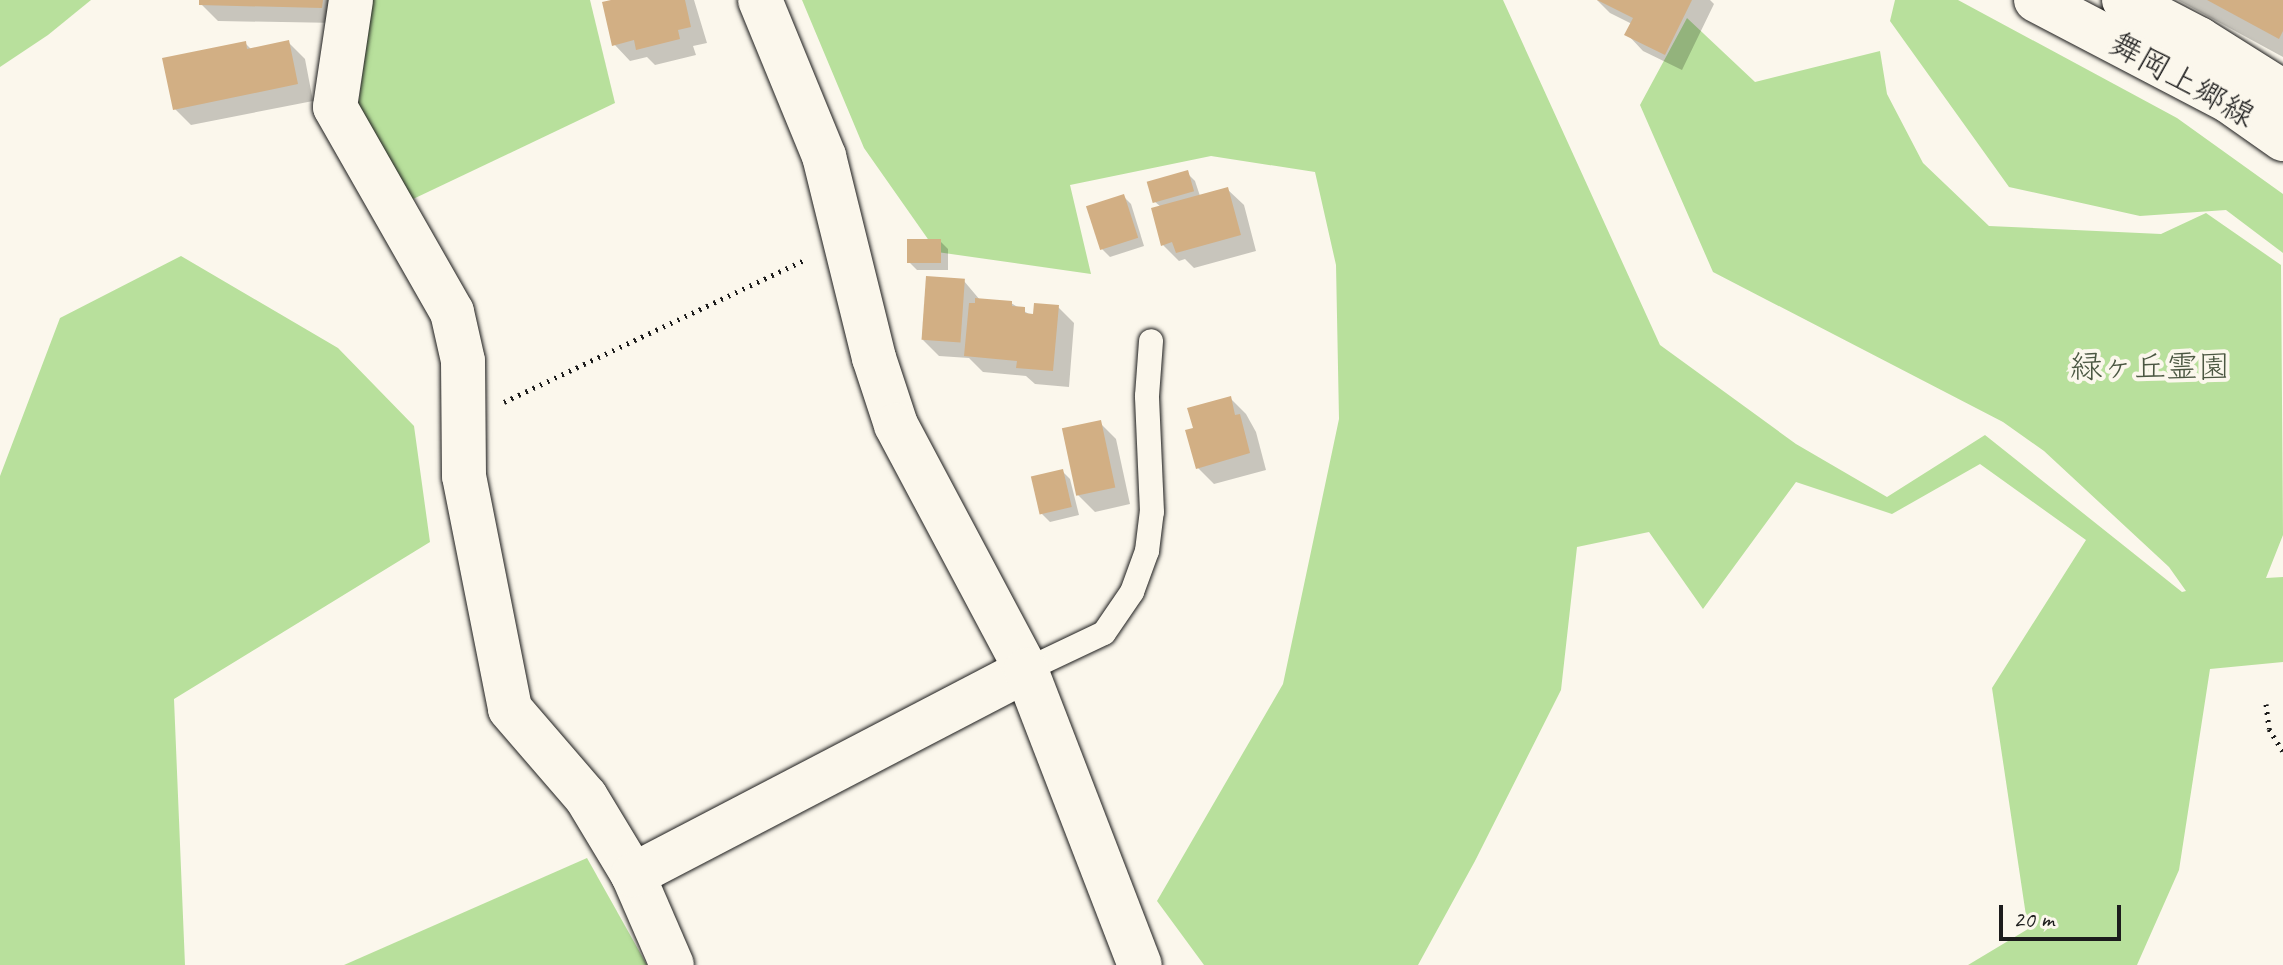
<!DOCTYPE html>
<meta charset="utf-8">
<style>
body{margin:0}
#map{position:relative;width:2283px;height:965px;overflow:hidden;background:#fbf7ec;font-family:Caveat,"Klee One",sans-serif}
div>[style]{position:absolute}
.green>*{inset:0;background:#b8e09c}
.shadow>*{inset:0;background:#0003}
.building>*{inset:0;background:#d2af84;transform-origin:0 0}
.path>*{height:5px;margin-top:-2.5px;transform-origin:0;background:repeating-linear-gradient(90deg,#1c1c1c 0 2px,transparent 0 8px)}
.roads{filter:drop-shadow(0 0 2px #1c1c1c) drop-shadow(0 0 2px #1c1c1c)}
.service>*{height:24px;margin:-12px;padding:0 12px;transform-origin:12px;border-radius:12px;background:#fbf7ec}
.minor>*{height:44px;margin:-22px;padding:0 22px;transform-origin:22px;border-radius:22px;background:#fbf7ec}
.tertiary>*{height:44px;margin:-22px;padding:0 22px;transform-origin:22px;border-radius:22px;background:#fbf7ec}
span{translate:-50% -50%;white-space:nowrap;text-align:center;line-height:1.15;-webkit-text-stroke:8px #fbf7ec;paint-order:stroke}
.street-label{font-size:32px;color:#1c1c1c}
.park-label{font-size:32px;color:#4b5742}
.scale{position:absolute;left:1999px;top:905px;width:122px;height:36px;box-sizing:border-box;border:4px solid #1c1c1c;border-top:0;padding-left:10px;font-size:24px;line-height:28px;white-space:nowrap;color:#1c1c1c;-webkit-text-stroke:6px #fbf7ec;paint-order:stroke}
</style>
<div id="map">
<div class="green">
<div style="clip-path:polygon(0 0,91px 0,48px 35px,0 67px)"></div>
<div style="clip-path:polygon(372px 0,590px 0,615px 103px,411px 200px,358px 108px)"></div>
<div style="clip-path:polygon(802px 0,1503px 0,1660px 345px,1796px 444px,1887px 497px,1985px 435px,2182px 592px,2186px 591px,2169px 567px,2044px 451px,2003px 422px,1713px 272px,1640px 105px,1687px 18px,1755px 82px,1880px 51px,1887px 94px,1923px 163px,1989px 226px,2161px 234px,2206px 213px,2281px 265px,2283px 535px,2266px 578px,2283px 577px,2283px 662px,2210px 669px,2179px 870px,2137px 965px,1968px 965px,2028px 929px,1992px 688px,2086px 540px,1980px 464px,1892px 514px,1796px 482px,1703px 609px,1649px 532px,1577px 547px,1561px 690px,1475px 861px,1418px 965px,1204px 965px,1157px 901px,1283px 684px,1339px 419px,1336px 265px,1315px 172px,1211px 156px,1070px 185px,1091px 274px,937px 252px,864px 148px)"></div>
<div style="clip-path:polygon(1895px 0,1958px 0,2177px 118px,2283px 194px,2283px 253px,2226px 210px,2140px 216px,2009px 187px,1890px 21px)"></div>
<div style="clip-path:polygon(181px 256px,338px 348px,414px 426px,430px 542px,174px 699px,185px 965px,0 965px,0 476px,60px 318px)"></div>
<div style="clip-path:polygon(587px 858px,647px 965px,344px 965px)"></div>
</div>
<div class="shadow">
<div style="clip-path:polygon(201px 0,339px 0,338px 23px,218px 21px,201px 4px)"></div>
<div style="clip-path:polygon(621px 0,694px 0,707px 43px,693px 46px,696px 55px,655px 65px,647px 57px,630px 61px,614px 44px)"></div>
<div style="clip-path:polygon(1597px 0,1710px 0,1714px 4px,1682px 70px,1643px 51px,1627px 34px,1632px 24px,1610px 13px)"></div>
<div style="clip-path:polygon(2178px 0,2283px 0,2283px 57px)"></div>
<div style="clip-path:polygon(288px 42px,305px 59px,313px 101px,191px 125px,175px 109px,245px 43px,252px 50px)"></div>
<div style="clip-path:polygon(1187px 173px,1195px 181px,1200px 196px,1227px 189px,1244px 205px,1256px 251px,1194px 268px,1185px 259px,1179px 261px,1163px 245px,1161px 207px,1154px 201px)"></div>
<div style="clip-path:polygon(1123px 196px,1131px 204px,1144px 246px,1110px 257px,1102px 249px)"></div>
<div style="clip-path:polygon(940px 241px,948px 249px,948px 270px,917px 270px,909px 262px)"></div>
<div style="clip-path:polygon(964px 281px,980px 300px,1011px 303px,1032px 316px,1058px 307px,1074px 323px,1069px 387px,1035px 384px,1026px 376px,983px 372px,969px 358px,939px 356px,923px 340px)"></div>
<div style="clip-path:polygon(1230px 398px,1246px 414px,1256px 432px,1266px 470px,1214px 484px,1198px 468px,1195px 430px)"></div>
<div style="clip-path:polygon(1100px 423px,1116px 439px,1130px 504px,1095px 512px,1078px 495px)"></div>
<div style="clip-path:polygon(1062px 471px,1070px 479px,1079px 515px,1050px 522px,1042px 514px)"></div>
</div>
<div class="building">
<div style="clip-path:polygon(199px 0,323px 0,322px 8px,199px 5px)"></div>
<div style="clip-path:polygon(611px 0,685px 0,691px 27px,678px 30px,680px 39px,636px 50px,634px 40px,612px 46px,602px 2px)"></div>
<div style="clip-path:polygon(1597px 0,1692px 0,1665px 55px,1624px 35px,1633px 18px)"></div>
<div style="clip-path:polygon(2207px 0,2283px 0,2283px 31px,2279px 39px)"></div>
<div style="clip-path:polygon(289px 40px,298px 84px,173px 110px,162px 58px,246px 41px,247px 49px)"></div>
<div style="left:1188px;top:170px;width:22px;height:43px;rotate:74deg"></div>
<div style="clip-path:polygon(1228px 187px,1241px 235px,1176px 253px,1172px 242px,1161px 246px,1151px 208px)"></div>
<div style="left:1124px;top:194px;width:46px;height:40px;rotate:72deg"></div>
<div style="left:907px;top:239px;width:34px;height:24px"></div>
<div style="left:926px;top:276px;width:39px;height:64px;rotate:4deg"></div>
<div style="clip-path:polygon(975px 298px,1012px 301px,1012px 306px,1025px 307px,1025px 313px,1033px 314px,1034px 303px,1059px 305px,1053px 371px,1016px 368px,1017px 361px,964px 356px,969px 303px,975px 303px)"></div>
<div style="clip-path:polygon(1231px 396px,1235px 415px,1240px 414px,1250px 453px,1196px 469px,1185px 430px,1193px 428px,1187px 408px)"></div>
<div style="left:1101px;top:420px;width:69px;height:40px;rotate:78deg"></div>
<div style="left:1063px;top:469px;width:39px;height:33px;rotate:77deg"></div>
</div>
<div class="path">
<div style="left:504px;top:402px;width:334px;rotate:-25.3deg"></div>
<div style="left:2266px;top:704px;width:25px;rotate:83deg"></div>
<div style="left:2269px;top:729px;width:26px;rotate:58deg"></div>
</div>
<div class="roads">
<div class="service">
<div style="left:1026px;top:670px;width:86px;rotate:-25.4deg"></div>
<div style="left:1104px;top:633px;width:50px;rotate:-55.7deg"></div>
<div style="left:1132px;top:592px;width:44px;rotate:-69.9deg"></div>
<div style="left:1147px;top:551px;width:39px;rotate:-83deg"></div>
<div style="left:1152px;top:512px;width:116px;rotate:-92.5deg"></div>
<div style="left:1147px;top:396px;width:55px;rotate:-85.8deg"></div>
</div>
<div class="minor">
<div style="left:351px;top:0;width:108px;rotate:98.5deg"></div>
<div style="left:335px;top:107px;width:236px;rotate:60.3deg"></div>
<div style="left:452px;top:312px;width:50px;rotate:77.3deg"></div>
<div style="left:463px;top:361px;width:115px;rotate:89.5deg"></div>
<div style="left:464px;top:476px;width:237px;rotate:78.8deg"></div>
<div style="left:510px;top:709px;width:116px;rotate:49.2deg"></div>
<div style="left:586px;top:797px;width:91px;rotate:58.9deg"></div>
<div style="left:633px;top:875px;width:98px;rotate:66.6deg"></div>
<div style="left:633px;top:875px;width:443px;rotate:-27.5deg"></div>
</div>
<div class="tertiary">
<div style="left:760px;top:0;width:169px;rotate:67.7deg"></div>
<div style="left:824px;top:156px;width:208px;rotate:76.1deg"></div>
<div style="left:874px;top:358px;width:71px;rotate:71.8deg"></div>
<div style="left:896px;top:425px;width:277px;rotate:62deg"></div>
<div style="left:1026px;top:670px;width:316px;rotate:68.9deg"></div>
<div style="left:2036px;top:0;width:218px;rotate:27.6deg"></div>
<div style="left:2229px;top:101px;width:66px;rotate:35.1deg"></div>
<div style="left:2124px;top:0;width:85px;rotate:27.5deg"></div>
<div style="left:2199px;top:39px;width:99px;rotate:32.2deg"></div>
</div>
</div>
<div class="street-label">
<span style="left:2182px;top:80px;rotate:29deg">舞岡上郷線</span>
</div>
<div class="park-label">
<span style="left:2150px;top:367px">緑ヶ丘霊園</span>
</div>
<div class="scale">20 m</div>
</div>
